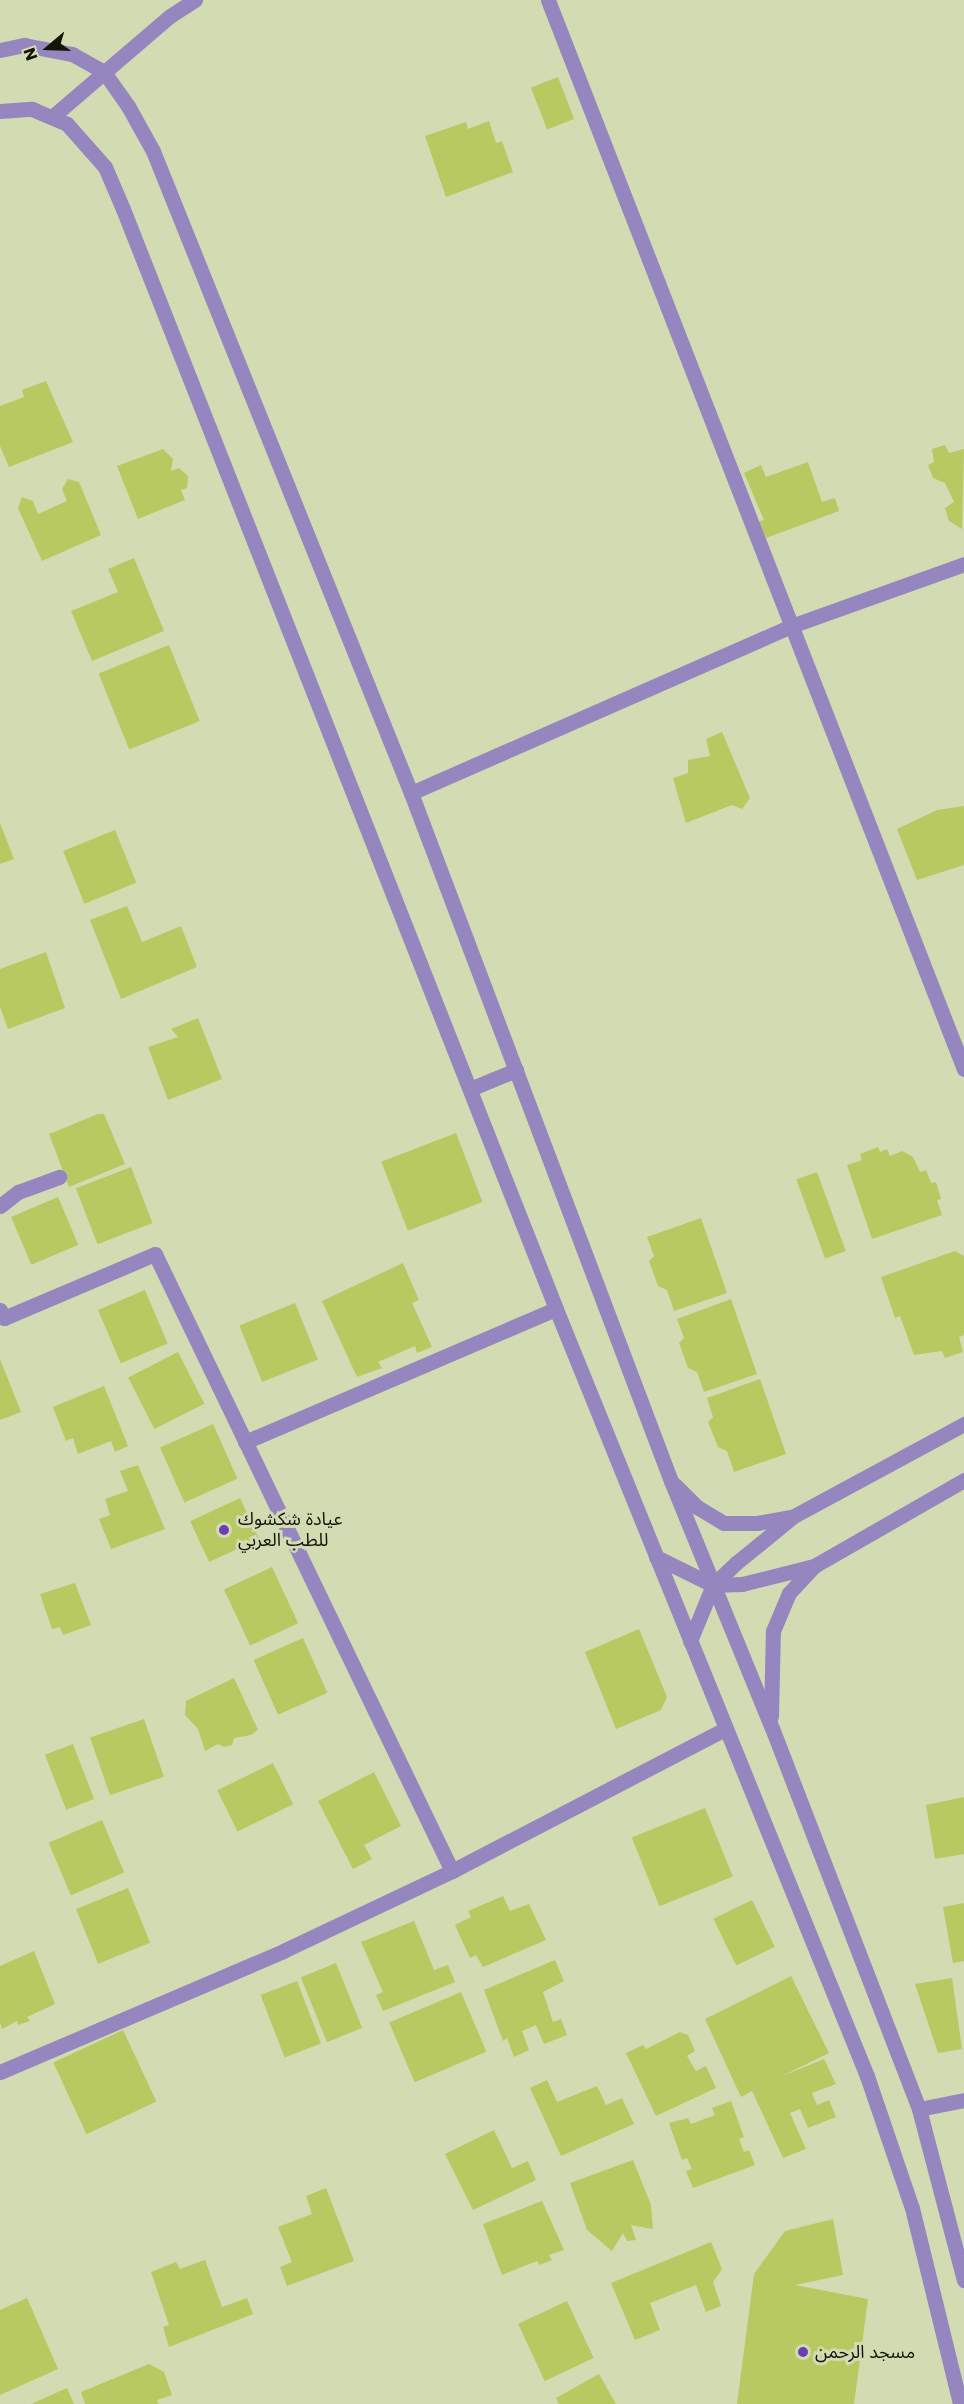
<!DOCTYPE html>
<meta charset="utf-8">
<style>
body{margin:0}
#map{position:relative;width:964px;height:2404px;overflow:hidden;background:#d3dbb3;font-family:Poppins,"Noto Sans Arabic",sans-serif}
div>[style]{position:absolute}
.building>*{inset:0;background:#b8c961;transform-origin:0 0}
.minor>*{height:15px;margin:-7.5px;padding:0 7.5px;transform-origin:7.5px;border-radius:7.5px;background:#9686bf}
.dots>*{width:16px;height:16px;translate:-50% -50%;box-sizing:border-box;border:3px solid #d3dbb3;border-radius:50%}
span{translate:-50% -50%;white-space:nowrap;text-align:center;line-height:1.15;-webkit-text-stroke:6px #d3dbb3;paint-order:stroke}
.poi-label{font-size:18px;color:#131607}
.left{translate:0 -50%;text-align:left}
.north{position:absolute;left:18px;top:18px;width:60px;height:60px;-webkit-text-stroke:4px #d3dbb3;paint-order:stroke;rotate:251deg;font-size:16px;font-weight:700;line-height:24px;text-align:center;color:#131607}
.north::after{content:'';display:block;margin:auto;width:21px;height:27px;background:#131607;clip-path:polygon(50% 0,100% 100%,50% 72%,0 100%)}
</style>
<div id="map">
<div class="building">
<div style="left:558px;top:77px;width:45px;height:29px;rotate:69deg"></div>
<div style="clip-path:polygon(489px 121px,496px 143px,502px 141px,513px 172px,446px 197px,425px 136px,466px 122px,468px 129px)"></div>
<div style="clip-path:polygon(46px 381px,73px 442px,9px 467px,0 446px,0 406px,24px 397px,22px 390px)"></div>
<div style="clip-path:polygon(945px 445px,949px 453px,964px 449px,962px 529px,949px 521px,945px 508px,954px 502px,945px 483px,933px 478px,928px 465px,934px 462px,932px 449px)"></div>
<div style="clip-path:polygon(163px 449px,173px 459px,171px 471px,179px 468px,188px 476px,187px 488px,181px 490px,185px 500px,138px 519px,117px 466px)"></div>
<div style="clip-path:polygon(808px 462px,822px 502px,835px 498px,839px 511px,766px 538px,758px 522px,764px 520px,744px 473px,761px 465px,766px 477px)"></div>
<div style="clip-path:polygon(68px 479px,79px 482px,101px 535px,42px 561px,18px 508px,22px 497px,33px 501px,38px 514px,67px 501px,62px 489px)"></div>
<div style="clip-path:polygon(134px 558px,164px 631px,92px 661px,71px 611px,118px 592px,108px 569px)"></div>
<div style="left:169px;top:645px;width:82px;height:76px;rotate:68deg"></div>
<div style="clip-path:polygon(722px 732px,750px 798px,742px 809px,732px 805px,686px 823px,673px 778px,688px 773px,688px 760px,710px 756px,706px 739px)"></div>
<div style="clip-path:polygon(964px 806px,964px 865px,917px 880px,897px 829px,937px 810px)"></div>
<div style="clip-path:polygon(0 823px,14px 859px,0 864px)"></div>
<div style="left:115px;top:830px;width:57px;height:56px;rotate:68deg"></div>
<div style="clip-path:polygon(127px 906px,142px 942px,181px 926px,197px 967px,121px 999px,90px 920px)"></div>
<div style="clip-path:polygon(46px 952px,65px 1008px,8px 1029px,0 1007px,0 969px)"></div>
<div style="clip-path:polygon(198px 1018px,222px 1079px,168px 1100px,148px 1047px,178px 1037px,171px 1029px)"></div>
<div style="clip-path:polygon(98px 1114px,104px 1114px,125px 1164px,69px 1187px,49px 1134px)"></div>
<div style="left:456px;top:1133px;width:74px;height:80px;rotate:69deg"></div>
<div style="clip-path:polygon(878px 1147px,880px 1152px,887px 1149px,890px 1156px,902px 1151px,913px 1157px,920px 1172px,926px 1170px,931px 1183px,936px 1182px,941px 1199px,937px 1200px,942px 1215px,872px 1239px,847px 1165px,862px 1160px,860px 1154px)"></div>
<div style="left:131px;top:1167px;width:60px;height:59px;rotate:69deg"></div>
<div style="left:817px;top:1172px;width:84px;height:22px;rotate:70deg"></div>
<div style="left:58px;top:1197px;width:52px;height:51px;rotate:67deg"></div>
<div style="clip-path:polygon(701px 1218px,727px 1293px,674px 1311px,667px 1290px,658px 1286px,649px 1261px,654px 1256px,647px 1237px)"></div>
<div style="clip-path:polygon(955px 1251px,964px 1256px,964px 1335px,959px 1337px,963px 1352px,945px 1358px,942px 1351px,914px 1355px,900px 1316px,895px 1318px,881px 1277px)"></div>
<div style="clip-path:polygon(403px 1263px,419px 1300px,412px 1303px,432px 1347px,417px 1353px,415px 1346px,378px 1362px,382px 1368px,357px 1377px,322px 1301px)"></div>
<div style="left:145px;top:1290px;width:58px;height:51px;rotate:67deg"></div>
<div style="clip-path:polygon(731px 1299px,757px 1374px,704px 1392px,697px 1372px,688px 1368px,679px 1343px,684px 1338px,677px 1319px)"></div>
<div style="left:295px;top:1303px;width:61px;height:60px;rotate:68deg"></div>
<div style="left:178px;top:1352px;width:58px;height:56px;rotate:63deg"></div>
<div style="clip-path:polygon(0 1359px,21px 1412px,0 1420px)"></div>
<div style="clip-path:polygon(760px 1379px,786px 1454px,734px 1472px,727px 1451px,718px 1447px,708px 1422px,713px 1417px,707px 1398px)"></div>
<div style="clip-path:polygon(104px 1386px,128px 1446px,115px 1452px,111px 1441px,78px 1454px,73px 1438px,66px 1441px,53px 1407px)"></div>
<div style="left:213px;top:1424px;width:60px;height:58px;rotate:66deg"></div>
<div style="clip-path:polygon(138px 1465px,165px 1529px,111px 1549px,99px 1519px,110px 1515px,105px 1499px,128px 1491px,120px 1471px)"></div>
<div style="left:240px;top:1498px;width:45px;height:55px;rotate:65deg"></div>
<div style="left:272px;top:1567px;width:62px;height:53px;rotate:65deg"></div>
<div style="clip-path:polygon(75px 1583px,91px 1625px,63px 1635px,60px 1627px,52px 1629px,40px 1594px)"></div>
<div style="clip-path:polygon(639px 1629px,667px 1697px,661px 1710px,616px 1729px,585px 1652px)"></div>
<div style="left:303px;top:1638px;width:60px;height:54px;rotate:66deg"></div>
<div style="clip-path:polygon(234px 1678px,258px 1730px,251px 1735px,234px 1738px,232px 1745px,224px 1747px,218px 1744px,205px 1751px,198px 1729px,185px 1715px,186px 1701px)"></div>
<div style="left:144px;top:1719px;width:61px;height:57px;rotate:71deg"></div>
<div style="left:73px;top:1744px;width:59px;height:30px;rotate:69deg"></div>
<div style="left:273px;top:1763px;width:46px;height:62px;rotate:64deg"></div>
<div style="clip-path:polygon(374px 1772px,401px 1826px,364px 1845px,372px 1859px,353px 1869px,318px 1801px)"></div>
<div style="clip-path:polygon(964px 1797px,964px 1854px,935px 1859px,926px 1805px)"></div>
<div style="left:705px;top:1808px;width:74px;height:79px;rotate:68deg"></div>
<div style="left:102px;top:1820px;width:57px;height:58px;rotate:67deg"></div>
<div style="left:128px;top:1888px;width:59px;height:56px;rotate:68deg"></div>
<div style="clip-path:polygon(503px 1896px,510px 1911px,529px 1904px,546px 1940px,483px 1967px,476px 1955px,470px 1958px,455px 1925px,471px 1917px,468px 1911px)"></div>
<div style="left:752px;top:1900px;width:52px;height:43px;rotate:64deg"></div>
<div style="clip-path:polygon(964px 1903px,964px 1961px,953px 1963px,943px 1907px)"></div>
<div style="clip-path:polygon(414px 1921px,434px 1970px,448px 1965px,455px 1982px,383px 2011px,376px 1995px,383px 1992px,361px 1942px)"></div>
<div style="clip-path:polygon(34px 1951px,55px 2004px,27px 2017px,30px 2021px,18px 2025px,17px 2021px,2px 2029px,0 2022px,0 1966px)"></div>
<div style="clip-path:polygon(555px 1960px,564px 1981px,543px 1992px,553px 2022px,561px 2019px,567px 2035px,544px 2044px,536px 2025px,522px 2031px,529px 2050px,514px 2057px,507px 2038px,503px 2041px,484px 1990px)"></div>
<div style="left:336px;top:1963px;width:70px;height:38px;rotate:68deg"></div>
<div style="clip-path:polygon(791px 1976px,829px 2053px,780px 2077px,824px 2059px,836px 2084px,812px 2093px,817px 2105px,829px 2100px,836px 2117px,808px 2128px,800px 2109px,790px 2113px,806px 2149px,783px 2158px,752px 2091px,741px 2097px,705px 2019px)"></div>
<div style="clip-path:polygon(952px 1978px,962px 2049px,938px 2053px,915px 1984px)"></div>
<div style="left:297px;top:1981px;width:67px;height:39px;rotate:69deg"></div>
<div style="left:461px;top:1992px;width:65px;height:78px;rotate:67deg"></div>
<div style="left:123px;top:2030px;width:79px;height:77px;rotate:65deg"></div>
<div style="clip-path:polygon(680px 2032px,688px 2035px,695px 2051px,687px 2056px,696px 2071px,706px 2066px,716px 2088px,656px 2116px,626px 2053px,643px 2045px,646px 2049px)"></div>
<div style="clip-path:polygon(547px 2080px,557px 2102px,597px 2086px,606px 2105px,622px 2098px,634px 2124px,561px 2156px,530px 2088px)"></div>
<div style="clip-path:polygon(731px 2101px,744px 2137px,739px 2139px,744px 2152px,749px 2150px,755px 2165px,693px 2188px,686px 2171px,692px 2169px,687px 2158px,682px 2160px,669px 2123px,688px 2118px,691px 2124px,715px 2115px,712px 2108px)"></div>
<div style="clip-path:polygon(494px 2130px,512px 2168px,528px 2161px,536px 2180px,473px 2210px,445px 2154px)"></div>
<div style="clip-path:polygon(633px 2160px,651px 2205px,653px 2229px,631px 2225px,636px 2240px,627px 2241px,623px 2233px,612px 2251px,587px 2230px,570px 2183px)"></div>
<div style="clip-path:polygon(326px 2188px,354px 2261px,287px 2286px,280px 2267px,292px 2262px,278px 2227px,312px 2214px,306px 2196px)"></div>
<div style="clip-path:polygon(542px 2201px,564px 2250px,549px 2255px,552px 2260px,539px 2265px,537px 2261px,502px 2275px,483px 2224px)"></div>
<div style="clip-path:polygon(833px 2219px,843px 2275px,795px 2285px,868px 2299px,854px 2404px,737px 2404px,754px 2274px,785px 2231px)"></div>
<div style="clip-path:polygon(711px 2242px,722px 2269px,713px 2282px,721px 2306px,706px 2312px,696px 2285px,650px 2303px,660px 2330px,635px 2340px,611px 2283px)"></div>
<div style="clip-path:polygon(205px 2260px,222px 2307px,247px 2298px,253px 2314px,169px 2347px,163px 2327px,169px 2325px,151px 2272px,176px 2262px,180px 2269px)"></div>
<div style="clip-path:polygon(27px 2298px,58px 2369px,0 2395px,0 2310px)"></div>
<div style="left:567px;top:2301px;width:63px;height:54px;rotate:65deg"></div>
<div style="clip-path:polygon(149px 2364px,164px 2372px,172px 2395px,157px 2400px,159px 2404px,85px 2404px,81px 2392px)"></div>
<div style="clip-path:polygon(599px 2374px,616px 2404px,559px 2404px,556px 2398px)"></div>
<div style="clip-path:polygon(67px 2388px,74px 2404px,31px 2404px)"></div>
</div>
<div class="minor">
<div style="left:548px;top:0;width:1147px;rotate:68.74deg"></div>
<div style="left:0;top:50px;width:25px;rotate:-12deg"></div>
<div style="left:24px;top:45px;width:49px;rotate:10.6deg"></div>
<div style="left:72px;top:54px;width:37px;rotate:29deg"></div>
<div style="left:104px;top:72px;width:42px;rotate:54.8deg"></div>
<div style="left:128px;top:106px;width:51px;rotate:60.9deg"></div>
<div style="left:153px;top:151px;width:692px;rotate:68.11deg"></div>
<div style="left:411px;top:793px;width:735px;rotate:69.3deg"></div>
<div style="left:671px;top:1481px;width:267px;rotate:67.8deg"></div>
<div style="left:772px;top:1728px;width:408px;rotate:68.9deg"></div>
<div style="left:919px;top:2109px;width:177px;rotate:75.3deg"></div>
<div style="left:0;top:111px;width:32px;rotate:-4deg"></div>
<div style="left:32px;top:109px;width:38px;rotate:23deg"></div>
<div style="left:67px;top:124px;width:57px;rotate:48.5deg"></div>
<div style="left:105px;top:167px;width:46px;rotate:66.8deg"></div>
<div style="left:123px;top:209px;width:1182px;rotate:68.51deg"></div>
<div style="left:556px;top:1309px;width:828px;rotate:67.93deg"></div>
<div style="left:867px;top:2076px;width:139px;rotate:71.2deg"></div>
<div style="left:912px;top:2208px;width:202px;rotate:76.2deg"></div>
<div style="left:52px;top:117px;width:155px;rotate:-40.6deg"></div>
<div style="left:170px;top:16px;width:30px;rotate:-33deg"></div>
<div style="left:411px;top:793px;width:415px;rotate:-23.7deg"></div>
<div style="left:791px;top:626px;width:184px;rotate:-19.7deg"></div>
<div style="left:470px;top:1089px;width:50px;rotate:-22.4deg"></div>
<div style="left:0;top:1206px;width:23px;rotate:-38deg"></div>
<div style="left:18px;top:1192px;width:44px;rotate:-20.1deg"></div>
<div style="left:0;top:1310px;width:9px;rotate:63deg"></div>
<div style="left:4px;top:1318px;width:164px;rotate:-23deg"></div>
<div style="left:155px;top:1254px;width:685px;rotate:64.3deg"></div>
<div style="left:245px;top:1442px;width:338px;rotate:-23.2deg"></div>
<div style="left:675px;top:1485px;width:31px;rotate:45deg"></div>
<div style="left:697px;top:1507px;width:31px;rotate:31deg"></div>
<div style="left:724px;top:1523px;width:33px"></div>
<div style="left:757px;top:1523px;width:36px;rotate:-10deg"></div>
<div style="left:792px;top:1517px;width:196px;rotate:-28.4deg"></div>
<div style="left:656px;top:1557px;width:64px;rotate:26.2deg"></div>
<div style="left:713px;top:1585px;width:29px;rotate:-2deg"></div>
<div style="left:742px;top:1584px;width:74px;rotate:-14deg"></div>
<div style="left:690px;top:1641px;width:61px;rotate:-67.7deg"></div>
<div style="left:713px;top:1585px;width:32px;rotate:-44deg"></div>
<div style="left:736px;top:1563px;width:70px;rotate:-39.2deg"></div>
<div style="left:771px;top:1716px;width:85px;rotate:-88.7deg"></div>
<div style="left:773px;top:1631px;width:41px;rotate:-67.2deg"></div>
<div style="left:789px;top:1593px;width:37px;rotate:-47deg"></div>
<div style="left:814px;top:1566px;width:173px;rotate:-29.8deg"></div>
<div style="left:0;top:2072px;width:308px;rotate:-23.1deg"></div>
<div style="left:283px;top:1951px;width:187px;rotate:-25.3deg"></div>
<div style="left:452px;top:1871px;width:308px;rotate:-27.5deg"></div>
<div style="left:919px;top:2109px;width:46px;rotate:-11.3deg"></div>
</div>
<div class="dots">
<div style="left:224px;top:1530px;background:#6c3eb5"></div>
<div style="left:803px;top:2352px;background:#6c3eb5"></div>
</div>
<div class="poi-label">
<span class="left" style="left:238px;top:1530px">عيادة شكشوك<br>للطب العربي</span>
<span class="left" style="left:815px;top:2352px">مسجد الرحمن</span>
</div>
<div class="north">N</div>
</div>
